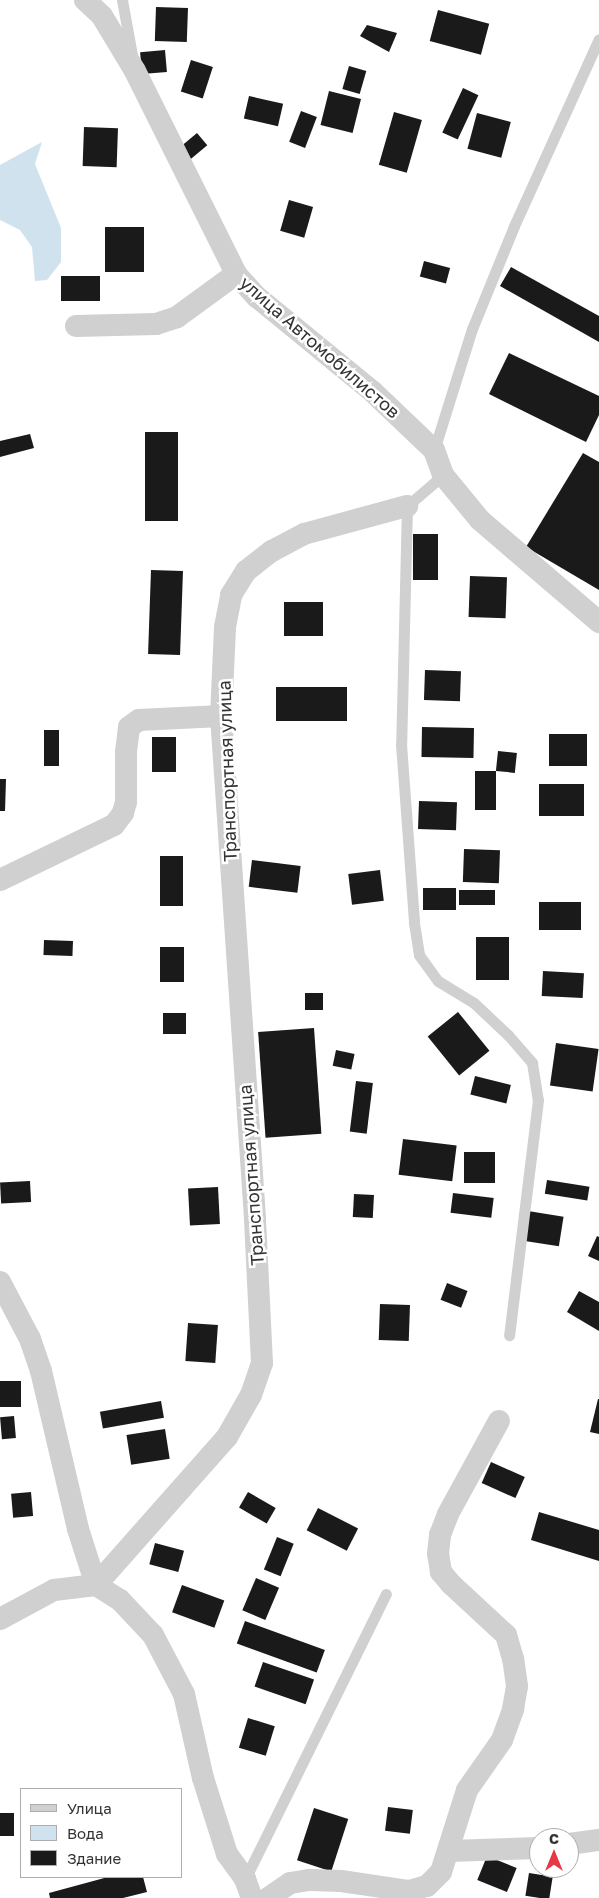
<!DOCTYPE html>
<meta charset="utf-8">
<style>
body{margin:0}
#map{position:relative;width:599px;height:1898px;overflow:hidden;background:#fff;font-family:"Golos Text",sans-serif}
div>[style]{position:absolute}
.water>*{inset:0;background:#cfe2ee}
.building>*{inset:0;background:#1a1a1a;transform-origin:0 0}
.lane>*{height:11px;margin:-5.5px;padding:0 5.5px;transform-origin:5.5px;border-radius:5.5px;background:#d0d0d0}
.street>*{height:22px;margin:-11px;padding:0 11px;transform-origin:11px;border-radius:11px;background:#d0d0d0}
span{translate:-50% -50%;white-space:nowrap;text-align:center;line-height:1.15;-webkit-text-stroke:5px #fff;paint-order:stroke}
.street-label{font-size:18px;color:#333}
.legend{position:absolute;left:20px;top:1788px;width:162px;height:90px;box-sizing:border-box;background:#fff;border:1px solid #adadad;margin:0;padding:6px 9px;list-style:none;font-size:15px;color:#333}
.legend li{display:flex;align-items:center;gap:10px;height:25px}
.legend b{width:25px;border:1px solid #adadad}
.north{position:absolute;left:529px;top:1828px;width:50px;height:50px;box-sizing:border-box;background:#fff;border:1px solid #adadad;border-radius:50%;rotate:0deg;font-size:14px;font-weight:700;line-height:20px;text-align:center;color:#333}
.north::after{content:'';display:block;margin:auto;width:18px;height:22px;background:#e63946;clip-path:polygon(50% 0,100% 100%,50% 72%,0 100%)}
</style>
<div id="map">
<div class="water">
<div style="clip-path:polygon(42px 142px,35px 164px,61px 228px,61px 262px,47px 280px,35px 281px,32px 247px,20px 230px,0 220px,0 165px)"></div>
</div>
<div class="building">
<div style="left:156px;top:7px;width:32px;height:34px;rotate:2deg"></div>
<div style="left:438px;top:10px;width:53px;height:32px;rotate:15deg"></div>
<div style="clip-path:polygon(367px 25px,397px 33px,389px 52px,360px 36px)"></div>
<div style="left:165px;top:50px;width:22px;height:25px;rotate:85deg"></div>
<div style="left:191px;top:60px;width:23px;height:33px;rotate:18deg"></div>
<div style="left:349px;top:66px;width:18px;height:24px;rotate:16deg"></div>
<div style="left:463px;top:88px;width:17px;height:49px;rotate:25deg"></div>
<div style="left:329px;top:91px;width:33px;height:35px;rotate:14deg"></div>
<div style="left:249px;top:96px;width:35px;height:23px;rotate:13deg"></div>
<div style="left:301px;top:111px;width:17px;height:33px;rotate:21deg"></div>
<div style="left:394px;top:112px;width:29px;height:55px;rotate:16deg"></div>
<div style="left:477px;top:113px;width:35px;height:37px;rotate:15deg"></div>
<div style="left:84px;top:127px;width:34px;height:39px;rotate:2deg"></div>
<div style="left:197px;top:133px;width:16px;height:25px;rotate:50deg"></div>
<div style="left:289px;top:200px;width:25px;height:32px;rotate:16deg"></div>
<div style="left:105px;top:227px;width:39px;height:45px"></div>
<div style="left:424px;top:261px;width:27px;height:16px;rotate:15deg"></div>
<div style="clip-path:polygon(511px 267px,599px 316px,599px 342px,500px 286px)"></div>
<div style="left:61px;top:276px;width:39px;height:25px"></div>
<div style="clip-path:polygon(509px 353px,599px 396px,599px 415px,586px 442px,489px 394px)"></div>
<div style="left:145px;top:432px;width:33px;height:89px"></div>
<div style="clip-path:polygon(30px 434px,34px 448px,0 457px,0 441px)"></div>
<div style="clip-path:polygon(583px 453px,599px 462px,599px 590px,526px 547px)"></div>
<div style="left:413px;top:534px;width:25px;height:46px"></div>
<div style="left:151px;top:570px;width:32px;height:84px;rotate:2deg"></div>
<div style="left:470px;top:576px;width:37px;height:41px;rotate:2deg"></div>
<div style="left:284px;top:602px;width:39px;height:34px"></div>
<div style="left:425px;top:670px;width:36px;height:30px;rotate:2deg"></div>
<div style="left:276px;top:687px;width:71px;height:34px"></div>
<div style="left:422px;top:727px;width:52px;height:30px;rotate:1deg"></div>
<div style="left:44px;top:730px;width:15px;height:36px"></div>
<div style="left:549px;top:734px;width:38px;height:32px"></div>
<div style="left:152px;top:737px;width:24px;height:35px"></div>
<div style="left:498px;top:751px;width:19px;height:20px;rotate:6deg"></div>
<div style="left:475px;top:771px;width:21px;height:39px"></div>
<div style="clip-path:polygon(0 779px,6px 779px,5px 811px,0 811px)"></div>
<div style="left:539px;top:784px;width:45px;height:32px"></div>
<div style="left:419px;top:801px;width:38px;height:28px;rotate:2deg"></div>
<div style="left:464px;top:849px;width:36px;height:33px;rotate:2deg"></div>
<div style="left:160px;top:856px;width:23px;height:50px"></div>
<div style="left:252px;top:860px;width:49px;height:27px;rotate:7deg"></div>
<div style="left:380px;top:870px;width:31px;height:32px;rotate:83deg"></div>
<div style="left:423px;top:888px;width:33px;height:22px"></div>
<div style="left:459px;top:890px;width:36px;height:15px"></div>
<div style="left:539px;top:902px;width:42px;height:28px"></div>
<div style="left:476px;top:937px;width:33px;height:43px"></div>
<div style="left:44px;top:940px;width:29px;height:15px;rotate:2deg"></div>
<div style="left:160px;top:947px;width:24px;height:35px"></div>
<div style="left:543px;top:971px;width:41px;height:25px;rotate:3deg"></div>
<div style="left:305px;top:993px;width:18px;height:17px"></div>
<div style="left:458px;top:1012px;width:50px;height:39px;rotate:51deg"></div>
<div style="left:163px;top:1013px;width:23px;height:21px"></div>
<div style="left:314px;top:1028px;width:106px;height:56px;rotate:86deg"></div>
<div style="left:556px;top:1043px;width:43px;height:43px;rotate:8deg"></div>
<div style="left:336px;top:1050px;width:19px;height:16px;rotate:12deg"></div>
<div style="left:475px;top:1076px;width:37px;height:19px;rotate:14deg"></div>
<div style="left:356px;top:1081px;width:17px;height:51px;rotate:7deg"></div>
<div style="left:403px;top:1139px;width:54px;height:36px;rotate:7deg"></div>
<div style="left:464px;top:1152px;width:31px;height:31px"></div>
<div style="left:547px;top:1180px;width:43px;height:14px;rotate:9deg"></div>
<div style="left:30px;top:1181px;width:21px;height:30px;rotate:87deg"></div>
<div style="left:218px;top:1187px;width:37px;height:30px;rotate:87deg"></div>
<div style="left:453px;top:1193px;width:41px;height:20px;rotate:7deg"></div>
<div style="left:354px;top:1194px;width:20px;height:23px;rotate:3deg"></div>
<div style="left:528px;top:1211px;width:36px;height:30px;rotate:9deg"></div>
<div style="clip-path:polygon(597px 1236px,599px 1237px,599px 1261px,588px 1256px)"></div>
<div style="left:447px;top:1283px;width:22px;height:18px;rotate:21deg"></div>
<div style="clip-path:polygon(579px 1291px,599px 1302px,599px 1331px,567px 1312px)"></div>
<div style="left:380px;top:1304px;width:30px;height:36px;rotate:2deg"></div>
<div style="left:188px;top:1323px;width:30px;height:38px;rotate:4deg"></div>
<div style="left:0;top:1381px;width:21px;height:26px"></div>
<div style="clip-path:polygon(598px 1399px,599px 1399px,599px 1434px,590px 1432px)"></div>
<div style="left:161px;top:1401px;width:17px;height:62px;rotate:80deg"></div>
<div style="left:14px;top:1416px;width:22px;height:14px;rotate:85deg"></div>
<div style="left:165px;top:1429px;width:30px;height:39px;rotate:81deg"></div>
<div style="left:491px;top:1462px;width:37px;height:23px;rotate:24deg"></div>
<div style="left:31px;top:1492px;width:24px;height:20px;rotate:85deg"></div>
<div style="left:248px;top:1492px;width:32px;height:18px;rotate:30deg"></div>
<div style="left:318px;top:1508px;width:45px;height:25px;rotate:27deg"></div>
<div style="clip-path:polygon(539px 1512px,599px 1530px,599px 1561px,531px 1540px)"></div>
<div style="left:277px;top:1537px;width:18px;height:35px;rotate:22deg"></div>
<div style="left:155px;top:1543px;width:30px;height:22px;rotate:15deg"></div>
<div style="left:256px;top:1578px;width:25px;height:35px;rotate:23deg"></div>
<div style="left:182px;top:1585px;width:45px;height:29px;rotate:20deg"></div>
<div style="left:245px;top:1621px;width:85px;height:24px;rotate:20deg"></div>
<div style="left:263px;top:1662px;width:54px;height:26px;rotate:19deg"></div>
<div style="left:248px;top:1718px;width:28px;height:31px;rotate:17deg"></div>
<div style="left:388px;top:1807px;width:25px;height:24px;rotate:7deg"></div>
<div style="left:314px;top:1808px;width:36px;height:55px;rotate:18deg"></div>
<div style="left:0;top:1813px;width:14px;height:23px"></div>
<div style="left:487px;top:1856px;width:32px;height:26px;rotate:22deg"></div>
<div style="left:529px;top:1873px;width:24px;height:23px;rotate:9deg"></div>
<div style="clip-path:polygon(108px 1877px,143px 1877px,147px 1892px,123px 1898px,50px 1898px,49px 1893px)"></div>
</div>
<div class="lane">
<div style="left:122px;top:0;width:56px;rotate:79.7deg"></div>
<div style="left:434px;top:450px;width:127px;rotate:-72.6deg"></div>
<div style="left:472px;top:329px;width:111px;rotate:-67.8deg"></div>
<div style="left:514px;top:226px;width:205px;rotate:-65.6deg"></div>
<div style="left:443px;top:475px;width:48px;rotate:139.3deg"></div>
<div style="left:407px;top:506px;width:238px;rotate:91.4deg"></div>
<div style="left:401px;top:744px;width:179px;rotate:85.8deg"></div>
<div style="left:414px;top:923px;width:32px;rotate:81deg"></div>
<div style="left:419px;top:955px;width:32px;rotate:54deg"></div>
<div style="left:438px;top:981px;width:42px;rotate:31.4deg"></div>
<div style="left:474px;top:1003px;width:47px;rotate:43.3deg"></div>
<div style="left:508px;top:1035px;width:37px;rotate:49deg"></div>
<div style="left:532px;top:1063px;width:37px;rotate:81deg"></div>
<div style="left:538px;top:1100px;width:237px;rotate:97deg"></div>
<div style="left:245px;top:1879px;width:318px;rotate:-63.7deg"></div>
</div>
<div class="street">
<div style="left:85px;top:0;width:23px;rotate:43deg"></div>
<div style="left:102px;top:16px;width:64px;rotate:59deg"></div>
<div style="left:135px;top:71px;width:227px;rotate:63.5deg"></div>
<div style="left:236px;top:274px;width:31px;rotate:48deg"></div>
<div style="left:257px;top:297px;width:150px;rotate:39.3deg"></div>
<div style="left:373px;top:392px;width:84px;rotate:43.6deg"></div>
<div style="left:434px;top:450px;width:27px;rotate:70deg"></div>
<div style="left:443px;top:475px;width:58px;rotate:50.6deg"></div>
<div style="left:480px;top:520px;width:157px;rotate:40.6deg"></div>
<div style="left:76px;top:326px;width:80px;rotate:-1.4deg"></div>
<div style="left:156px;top:324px;width:22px;rotate:-18deg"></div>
<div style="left:177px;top:317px;width:73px;rotate:-36.1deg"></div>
<div style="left:0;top:880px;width:127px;rotate:-25.8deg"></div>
<div style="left:114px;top:825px;width:15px;rotate:-53deg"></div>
<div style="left:123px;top:813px;width:11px;rotate:-75deg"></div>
<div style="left:126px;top:802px;width:50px;rotate:-90deg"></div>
<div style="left:126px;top:752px;width:25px;rotate:-83deg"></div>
<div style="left:129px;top:727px;width:12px;rotate:-35deg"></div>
<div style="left:139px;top:720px;width:82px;rotate:-2.8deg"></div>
<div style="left:0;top:1282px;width:64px;rotate:62.2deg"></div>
<div style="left:30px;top:1339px;width:34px;rotate:71deg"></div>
<div style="left:41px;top:1371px;width:162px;rotate:76.8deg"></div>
<div style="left:78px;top:1529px;width:59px;rotate:72.2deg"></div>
<div style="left:96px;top:1585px;width:198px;rotate:-48.5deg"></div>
<div style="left:227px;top:1437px;width:48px;rotate:-60.3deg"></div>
<div style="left:251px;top:1395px;width:34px;rotate:-71deg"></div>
<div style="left:262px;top:1363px;width:145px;rotate:-92.8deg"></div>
<div style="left:255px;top:1218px;width:503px;rotate:-93.87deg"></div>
<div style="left:221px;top:716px;width:89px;rotate:-87.4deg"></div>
<div style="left:225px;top:627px;width:33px;rotate:-79deg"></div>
<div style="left:231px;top:595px;width:28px;rotate:-58deg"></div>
<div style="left:246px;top:571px;width:33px;rotate:-38deg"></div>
<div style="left:272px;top:551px;width:36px;rotate:-28deg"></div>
<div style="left:304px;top:534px;width:107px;rotate:-15.2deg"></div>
<div style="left:0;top:1619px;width:61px;rotate:-28.2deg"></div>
<div style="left:54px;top:1590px;width:42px;rotate:-6.8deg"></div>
<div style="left:96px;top:1585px;width:28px;rotate:32deg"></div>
<div style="left:120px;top:1600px;width:48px;rotate:46.7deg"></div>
<div style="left:153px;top:1635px;width:67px;rotate:62.3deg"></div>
<div style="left:184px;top:1694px;width:86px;rotate:77.3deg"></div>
<div style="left:203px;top:1778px;width:80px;rotate:72.5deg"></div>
<div style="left:227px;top:1854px;width:31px;rotate:54deg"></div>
<div style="left:245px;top:1879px;width:20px;rotate:70deg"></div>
<div style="left:569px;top:1844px;width:30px;rotate:-8deg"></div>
<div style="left:449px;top:1851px;width:90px;rotate:-1.9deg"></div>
<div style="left:268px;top:1898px;width:27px;rotate:-34deg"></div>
<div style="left:290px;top:1883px;width:20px;rotate:-9deg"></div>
<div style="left:310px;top:1880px;width:31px;rotate:2deg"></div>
<div style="left:341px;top:1881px;width:69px;rotate:8.4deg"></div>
<div style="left:409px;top:1891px;width:19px;rotate:-16deg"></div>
<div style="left:427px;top:1886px;width:20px;rotate:-45deg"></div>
<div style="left:441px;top:1872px;width:86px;rotate:-72.4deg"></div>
<div style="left:467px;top:1790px;width:61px;rotate:-55deg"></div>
<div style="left:502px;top:1740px;width:33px;rotate:-70deg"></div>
<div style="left:513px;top:1709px;width:23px;rotate:-80deg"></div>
<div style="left:517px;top:1686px;width:27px;rotate:-98deg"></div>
<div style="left:513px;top:1659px;width:25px;rotate:-106deg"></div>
<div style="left:506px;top:1635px;width:75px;rotate:-137.2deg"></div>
<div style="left:451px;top:1584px;width:16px;rotate:-130deg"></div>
<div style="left:441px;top:1572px;width:18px;rotate:-99deg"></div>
<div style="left:438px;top:1554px;width:19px;rotate:-84deg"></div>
<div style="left:440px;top:1535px;width:22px;rotate:-69deg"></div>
<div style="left:448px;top:1514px;width:106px;rotate:-61.3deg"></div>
</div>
<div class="street-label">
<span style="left:320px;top:347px;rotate:41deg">улица Автомобилистов</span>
<span style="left:227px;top:771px;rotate:-92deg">Транспортная улица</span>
<span style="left:251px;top:1175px;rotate:-94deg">Транспортная улица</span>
</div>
<ul class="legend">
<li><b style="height:6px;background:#d0d0d0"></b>Улица</li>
<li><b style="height:14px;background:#cfe2ee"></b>Вода</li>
<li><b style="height:14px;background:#1a1a1a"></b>Здание</li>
</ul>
<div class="north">С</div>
</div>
